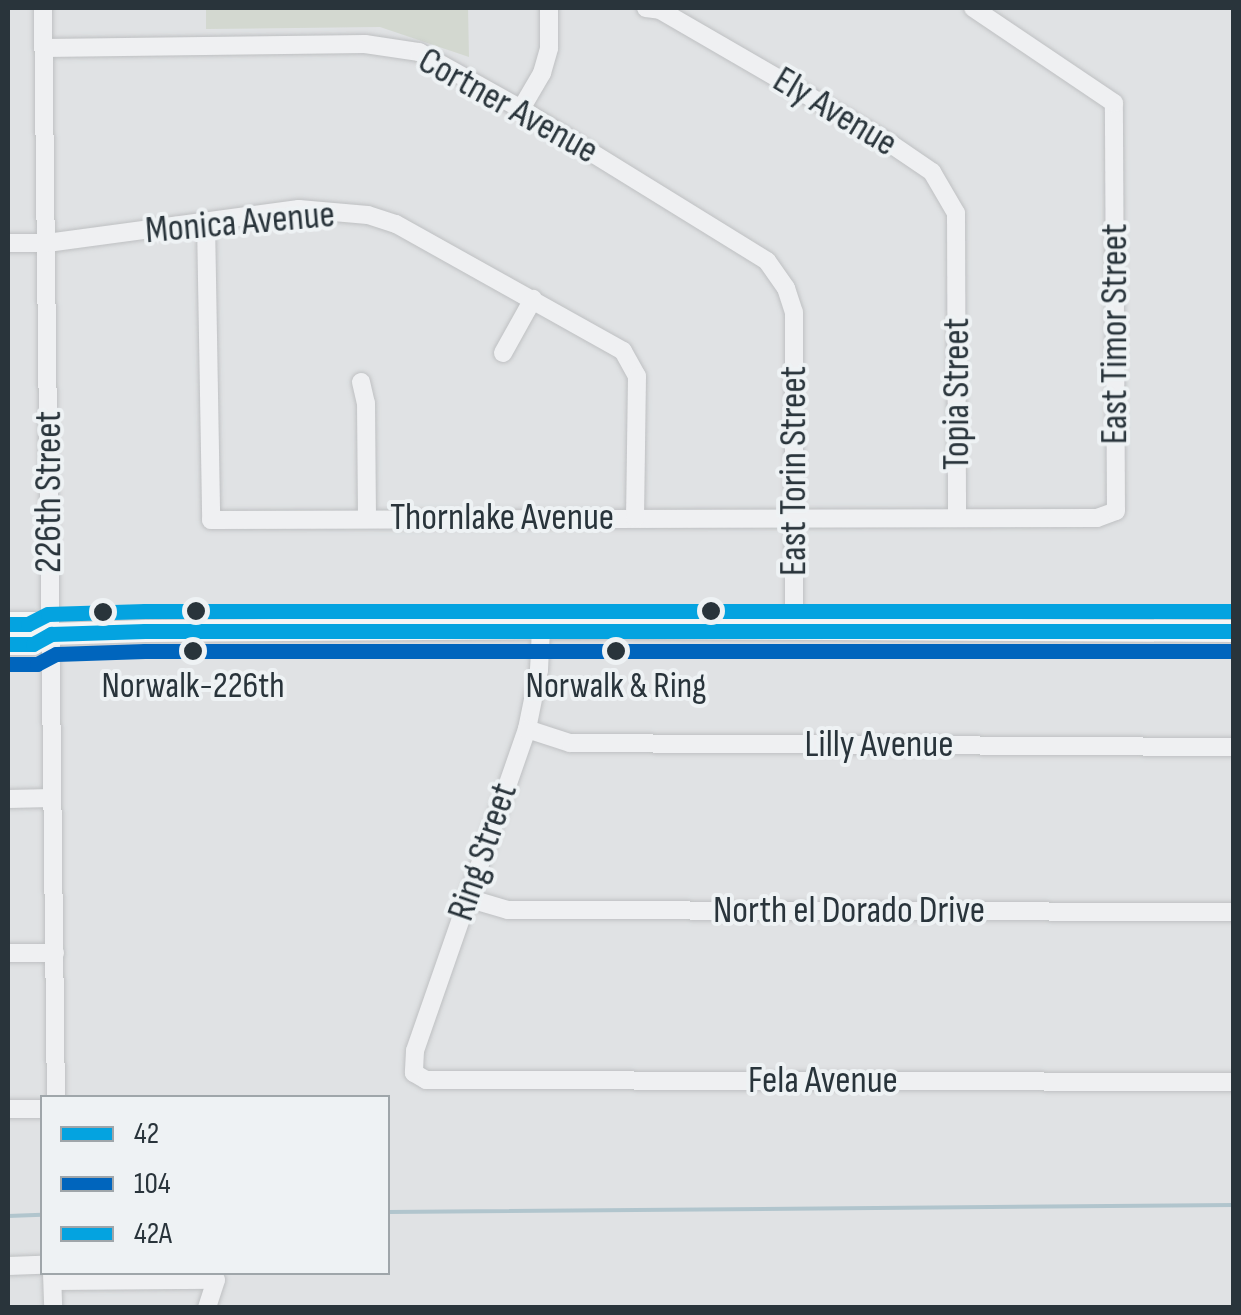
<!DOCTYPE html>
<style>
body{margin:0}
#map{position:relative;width:1241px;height:1315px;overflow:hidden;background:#e0e2e4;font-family:"Sofia Sans Condensed",sans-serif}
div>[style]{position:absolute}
.green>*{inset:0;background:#d3d8d0}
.stream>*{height:4px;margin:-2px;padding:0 2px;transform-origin:2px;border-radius:2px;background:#b1c5cd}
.roads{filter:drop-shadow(0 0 2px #bec0c2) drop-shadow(0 0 2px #bec0c2)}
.minor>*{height:18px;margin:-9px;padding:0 9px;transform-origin:9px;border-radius:9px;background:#eff0f2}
.major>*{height:22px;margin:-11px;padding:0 11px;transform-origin:11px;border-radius:11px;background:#f4f5f5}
.bus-1>*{height:15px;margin:-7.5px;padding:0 7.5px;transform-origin:7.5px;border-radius:7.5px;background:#04a3e0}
.bus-2>*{height:15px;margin:-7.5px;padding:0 7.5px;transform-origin:7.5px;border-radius:7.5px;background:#0065bd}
.bus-3>*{height:15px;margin:-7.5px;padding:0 7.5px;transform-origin:7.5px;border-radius:7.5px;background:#04a3e0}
.dots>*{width:28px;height:28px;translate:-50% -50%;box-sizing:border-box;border:5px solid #eef2f4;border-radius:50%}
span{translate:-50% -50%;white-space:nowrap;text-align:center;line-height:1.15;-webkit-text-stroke:8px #eef2f4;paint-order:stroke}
.bus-label{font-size:36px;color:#29343b}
.street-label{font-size:38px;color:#29343b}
.frame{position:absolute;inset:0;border:10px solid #29343b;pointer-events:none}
.legend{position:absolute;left:40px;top:1095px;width:350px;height:180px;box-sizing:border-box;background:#eef2f4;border:2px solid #9fa6aa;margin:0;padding:12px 18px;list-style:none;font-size:30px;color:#29343b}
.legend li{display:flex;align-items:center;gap:20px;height:50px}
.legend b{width:50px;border:2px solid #9fa6aa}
</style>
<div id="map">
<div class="green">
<div style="clip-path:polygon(206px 8px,468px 8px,469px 57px,380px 27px,206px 29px)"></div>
</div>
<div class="stream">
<div style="left:388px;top:1212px;width:846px;rotate:-0.47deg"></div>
<div style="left:8px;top:1216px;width:34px;rotate:-2deg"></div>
</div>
<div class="roads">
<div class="minor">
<div style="left:43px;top:8px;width:1090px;rotate:89.32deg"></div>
<div style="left:646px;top:8px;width:14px;rotate:8deg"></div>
<div style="left:660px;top:10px;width:267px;rotate:30.1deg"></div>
<div style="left:891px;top:144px;width:50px;rotate:34.3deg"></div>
<div style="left:932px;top:172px;width:48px;rotate:59.7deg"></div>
<div style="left:956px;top:213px;width:305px;rotate:89.8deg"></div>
<div style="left:44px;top:48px;width:321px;rotate:-0.7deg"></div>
<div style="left:365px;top:44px;width:55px;rotate:8.4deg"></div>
<div style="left:419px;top:52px;width:117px;rotate:29.2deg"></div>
<div style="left:521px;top:109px;width:289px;rotate:31.7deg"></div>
<div style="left:767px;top:261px;width:33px;rotate:55deg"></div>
<div style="left:786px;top:288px;width:25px;rotate:72deg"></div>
<div style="left:794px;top:312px;width:318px;rotate:90deg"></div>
<div style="left:521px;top:109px;width:42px;rotate:-59.7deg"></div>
<div style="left:542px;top:73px;width:26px;rotate:-74deg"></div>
<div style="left:549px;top:48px;width:40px;rotate:-90deg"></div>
<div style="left:206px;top:222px;width:298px;rotate:89deg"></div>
<div style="left:211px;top:520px;width:886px;rotate:-0.13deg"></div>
<div style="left:1097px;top:518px;width:20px;rotate:-20deg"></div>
<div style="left:1116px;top:511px;width:408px;rotate:-90.3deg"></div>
<div style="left:1114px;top:103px;width:170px;rotate:-146deg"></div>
<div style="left:8px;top:243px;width:39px"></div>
<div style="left:47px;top:243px;width:254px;rotate:-7.7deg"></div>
<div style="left:299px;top:209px;width:69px;rotate:5deg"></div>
<div style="left:368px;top:215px;width:29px;rotate:18deg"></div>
<div style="left:396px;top:224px;width:260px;rotate:29.2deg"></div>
<div style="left:623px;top:351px;width:29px;rotate:61deg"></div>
<div style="left:637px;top:376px;width:142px;rotate:90.8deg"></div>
<div style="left:503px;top:353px;width:62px;rotate:-60.9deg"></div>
<div style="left:361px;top:382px;width:22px;rotate:77deg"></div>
<div style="left:366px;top:403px;width:115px;rotate:89.5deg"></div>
<div style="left:541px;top:629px;width:41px;rotate:92.8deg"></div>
<div style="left:539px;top:670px;width:60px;rotate:101.5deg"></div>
<div style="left:527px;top:729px;width:341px;rotate:109.2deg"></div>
<div style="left:415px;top:1051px;width:22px;rotate:93deg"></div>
<div style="left:414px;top:1073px;width:14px;rotate:30deg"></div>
<div style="left:426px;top:1080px;width:808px;rotate:0.14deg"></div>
<div style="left:527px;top:729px;width:45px;rotate:18deg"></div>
<div style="left:570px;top:743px;width:664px;rotate:0.35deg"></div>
<div style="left:8px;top:799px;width:44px;rotate:-1.3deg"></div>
<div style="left:467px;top:898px;width:43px;rotate:16.3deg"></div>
<div style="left:508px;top:910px;width:726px;rotate:0.16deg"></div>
<div style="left:8px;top:953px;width:47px"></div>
<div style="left:8px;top:1109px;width:34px"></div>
<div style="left:8px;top:1266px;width:34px;rotate:-2deg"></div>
<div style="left:52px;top:1273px;width:35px;rotate:88deg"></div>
<div style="left:53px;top:1281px;width:163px;rotate:-0.4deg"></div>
<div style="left:216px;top:1280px;width:29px;rotate:108deg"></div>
</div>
<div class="major">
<div style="left:8px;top:623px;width:25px"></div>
<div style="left:33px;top:623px;width:21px;rotate:31deg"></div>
<div style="left:8px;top:644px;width:25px"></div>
<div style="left:33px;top:644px;width:21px;rotate:-29deg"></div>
<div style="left:51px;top:634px;width:94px;rotate:-1.8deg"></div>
<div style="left:145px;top:631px;width:491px;rotate:-0.4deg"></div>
<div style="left:636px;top:628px;width:598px;rotate:0.29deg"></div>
</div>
</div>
<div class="bus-1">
<div style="left:8px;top:644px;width:25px"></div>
<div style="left:33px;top:644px;width:21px;rotate:-29deg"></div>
<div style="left:51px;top:634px;width:94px;rotate:-1.8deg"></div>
<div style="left:145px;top:631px;width:1089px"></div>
</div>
<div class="bus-2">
<div style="left:8px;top:664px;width:29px"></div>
<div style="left:37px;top:664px;width:21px;rotate:-28deg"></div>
<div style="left:56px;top:654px;width:89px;rotate:-1.9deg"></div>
<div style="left:145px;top:651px;width:1089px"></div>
</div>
<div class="bus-3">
<div style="left:8px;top:624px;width:20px"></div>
<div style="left:28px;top:624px;width:22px;rotate:-27deg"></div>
<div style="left:48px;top:614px;width:97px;rotate:-1.8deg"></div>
<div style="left:145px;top:611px;width:1089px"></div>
</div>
<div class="dots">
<div style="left:196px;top:611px;background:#29343b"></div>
<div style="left:711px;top:611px;background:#29343b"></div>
<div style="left:103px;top:612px;background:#29343b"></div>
<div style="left:193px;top:651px;background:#29343b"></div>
<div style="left:616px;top:651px;background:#29343b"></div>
</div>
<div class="bus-label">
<span style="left:193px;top:687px">Norwalk-226th</span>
<span style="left:616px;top:687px">Norwalk &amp; Ring</span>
</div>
<div class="street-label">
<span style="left:508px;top:106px;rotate:29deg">Cortner Avenue</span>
<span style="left:835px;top:112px;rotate:31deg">Ely Avenue</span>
<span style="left:240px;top:223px;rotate:-5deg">Monica Avenue</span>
<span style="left:1115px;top:334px;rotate:-90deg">East Timor Street</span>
<span style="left:957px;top:394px;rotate:-90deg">Topia Street</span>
<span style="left:794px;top:471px;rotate:-90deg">East Torin Street</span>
<span style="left:49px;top:492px;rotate:-90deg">226th Street</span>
<span style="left:502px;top:518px">Thornlake Avenue</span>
<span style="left:879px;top:745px">Lilly Avenue</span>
<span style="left:483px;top:852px;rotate:-71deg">Ring Street</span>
<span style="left:849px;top:911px">North el Dorado Drive</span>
<span style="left:823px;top:1081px">Fela Avenue</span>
</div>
<div class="frame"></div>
<ul class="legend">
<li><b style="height:12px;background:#04a3e0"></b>42</li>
<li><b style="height:12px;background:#0065bd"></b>104</li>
<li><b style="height:12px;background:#04a3e0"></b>42A</li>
</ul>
</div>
